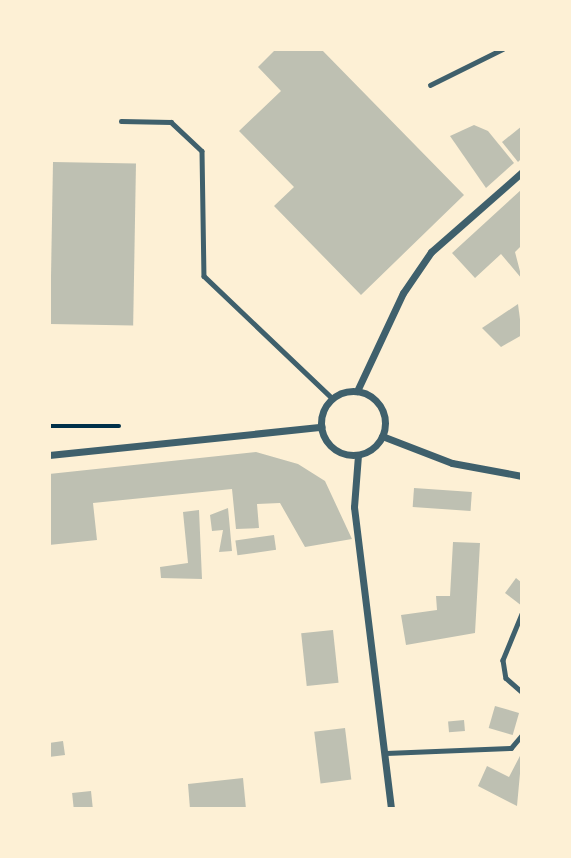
<!DOCTYPE html>
<style>
body{margin:0}
#map{position:relative;width:571px;height:858px;overflow:hidden;background:#fdf0d5;font-family:Karla,sans-serif}
div>[style]{position:absolute}
.building>*{inset:0;background:#bec0b2;transform-origin:0 0}
.path>*{height:4.5px;margin:-2.25px;padding:0 2.25px;transform-origin:2.25px;border-radius:2.25px;background:#003049}
.service>*{height:4.5px;margin:-2.25px;padding:0 2.25px;transform-origin:2.25px;border-radius:2.25px;background:#3f606c}
.minor>*{height:7px;margin:-3.5px;padding:0 3.5px;transform-origin:3.5px;border-radius:3.5px;background:#3f606c}
.minor>.ring{margin:-3.5px;padding:0;box-sizing:content-box;background:none;border:7px solid #3f606c;border-radius:50%}
span{translate:-50% -50%;white-space:nowrap;text-align:center;line-height:1.15;-webkit-text-stroke:6px #fdf0d5;paint-order:stroke}
.frame{position:absolute;inset:0;border:51px solid #fdf0d5;pointer-events:none}
</style>
<div id="map">
<div class="building">
<div style="clip-path:polygon(276px 49px,321px 49px,464px 195px,361px 295px,274px 206px,294px 187px,239px 131px,281px 91px,258px 67px)"></div>
<div style="clip-path:polygon(474px 125px,488px 131px,514px 163px,486px 188px,450px 136px)"></div>
<div style="clip-path:polygon(522px 126px,522px 158px,518px 162px,502px 142px)"></div>
<div style="left:53px;top:162px;width:83px;height:162px;rotate:1deg"></div>
<div style="clip-path:polygon(522px 189px,522px 245px,515px 252px,522px 279px,501px 254px,475px 278px,452px 253px)"></div>
<div style="clip-path:polygon(518px 304px,522px 335px,501px 347px,482px 328px)"></div>
<div style="clip-path:polygon(256px 452px,298px 464px,325px 481px,352px 539px,305px 547px,280px 503px,257px 504px,259px 528px,236px 529px,232px 489px,93px 503px,97px 540px,49px 545px,49px 474px)"></div>
<div style="left:414px;top:488px;width:58px;height:19px;rotate:4deg"></div>
<div style="clip-path:polygon(228px 508px,232px 551px,219px 552px,223px 530px,212px 531px,210px 515px)"></div>
<div style="clip-path:polygon(199px 510px,202px 579px,161px 578px,160px 567px,188px 563px,183px 512px)"></div>
<div style="left:274px;top:535px;width:15px;height:39px;rotate:82deg"></div>
<div style="clip-path:polygon(453px 542px,480px 543px,475px 633px,406px 645px,401px 615px,437px 610px,436px 596px,450px 596px)"></div>
<div style="clip-path:polygon(516px 578px,522px 583px,522px 606px,505px 593px)"></div>
<div style="left:333px;top:630px;width:53px;height:32px;rotate:84deg"></div>
<div style="left:495px;top:706px;width:25px;height:23px;rotate:16deg"></div>
<div style="left:464px;top:720px;width:11px;height:16px;rotate:85deg"></div>
<div style="left:345px;top:728px;width:52px;height:31px;rotate:83deg"></div>
<div style="clip-path:polygon(63px 741px,65px 755px,49px 757px,49px 743px)"></div>
<div style="clip-path:polygon(522px 752px,517px 806px,478px 786px,487px 766px,509px 777px)"></div>
<div style="clip-path:polygon(243px 778px,246px 809px,190px 809px,188px 784px)"></div>
<div style="left:91px;top:791px;width:18px;height:19px;rotate:84deg"></div>
</div>
<div class="path">
<div style="left:49px;top:426px;width:70px"></div>
</div>
<div class="service">
<div style="left:430px;top:85px;width:81px;rotate:-26.3deg"></div>
<div style="left:121px;top:121px;width:50px;rotate:1.1deg"></div>
<div style="left:171px;top:122px;width:42px;rotate:43.1deg"></div>
<div style="left:202px;top:151px;width:125px;rotate:89.1deg"></div>
<div style="left:204px;top:276px;width:177px;rotate:43.6deg"></div>
<div style="left:522px;top:614px;width:50px;rotate:112.4deg"></div>
<div style="left:503px;top:660px;width:18px;rotate:81deg"></div>
<div style="left:506px;top:678px;width:21px;rotate:41deg"></div>
<div style="left:386px;top:753px;width:125px;rotate:-2.3deg"></div>
<div style="left:511px;top:748px;width:17px;rotate:-50deg"></div>
</div>
<div class="minor">
<div style="left:357px;top:391px;width:108px;rotate:-64.9deg"></div>
<div style="left:403px;top:293px;width:50px;rotate:-55.7deg"></div>
<div style="left:431px;top:252px;width:121px;rotate:-41.3deg"></div>
<div class="ring" style="left:321px;top:391px;width:57px;height:57px"></div>
<div style="left:382px;top:436px;width:75px;rotate:21.1deg"></div>
<div style="left:452px;top:463px;width:71px;rotate:10.5deg"></div>
<div style="left:49px;top:455px;width:274px;rotate:-5.9deg"></div>
<div style="left:358px;top:455px;width:52px;rotate:94.4deg"></div>
<div style="left:354px;top:507px;width:304px;rotate:83deg"></div>
</div>
<div class="frame"></div>
</div>
